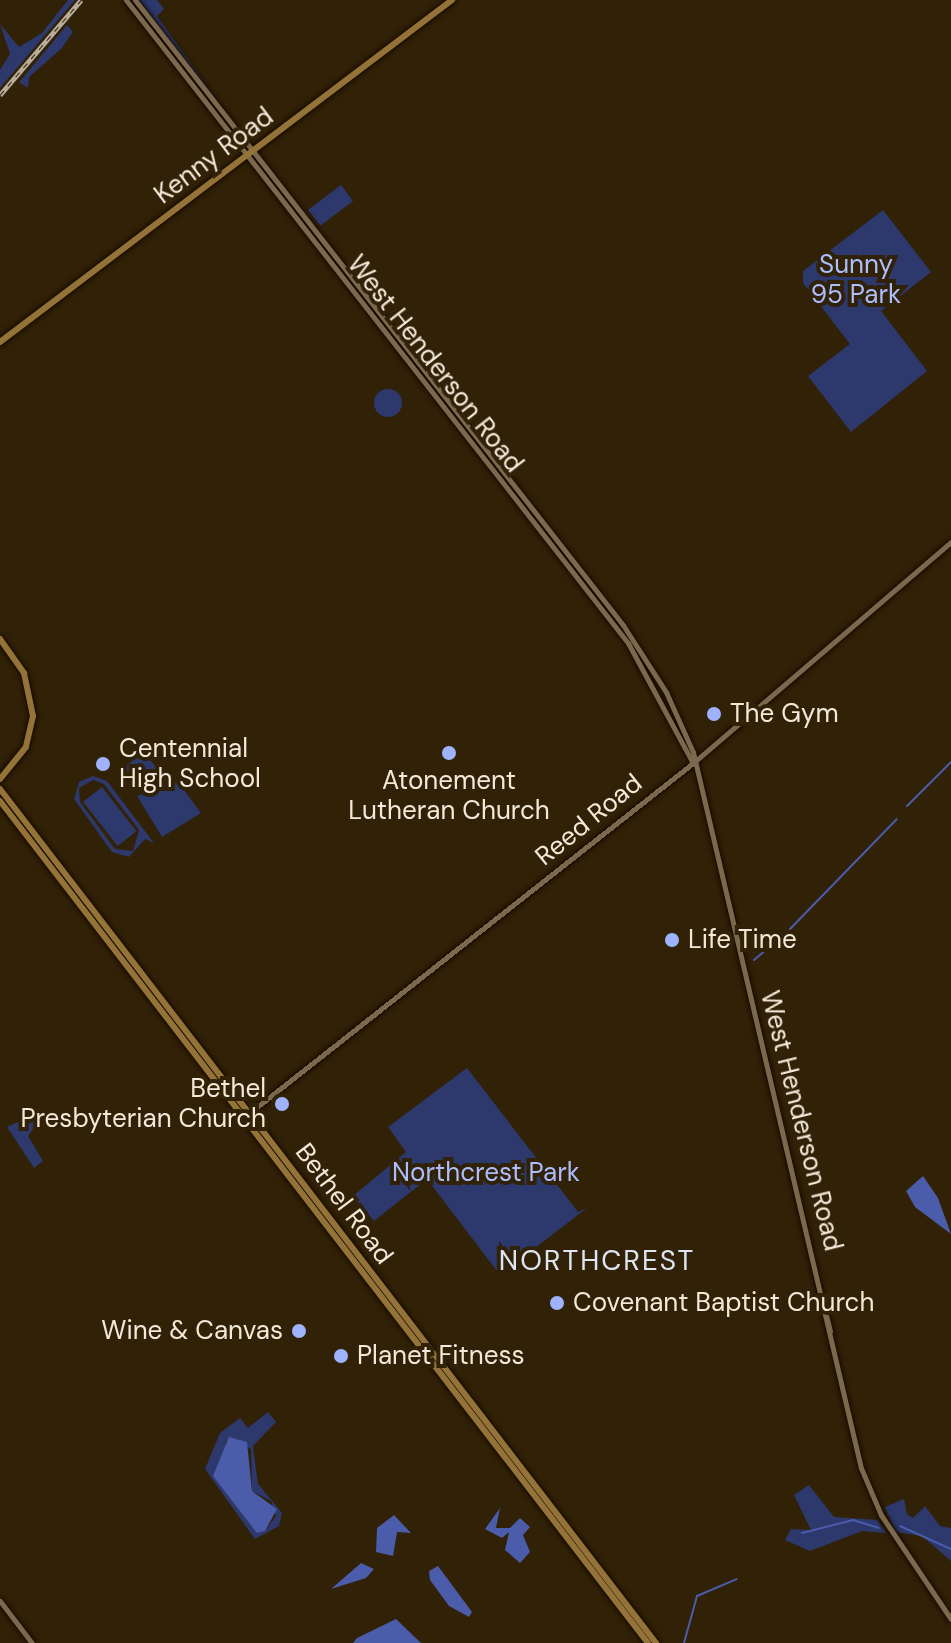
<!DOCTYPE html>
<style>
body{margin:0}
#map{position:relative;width:951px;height:1643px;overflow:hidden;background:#302107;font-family:"DM Sans",sans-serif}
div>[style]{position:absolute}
.green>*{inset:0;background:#2d386d;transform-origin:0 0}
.round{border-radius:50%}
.water>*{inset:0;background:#4b5caa}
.stream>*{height:2px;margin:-1px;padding:0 1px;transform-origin:1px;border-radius:1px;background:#4b5caa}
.roads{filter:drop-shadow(0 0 2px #180a00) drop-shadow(0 0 2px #180a00)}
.secondary>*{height:5px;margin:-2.5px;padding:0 2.5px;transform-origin:2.5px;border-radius:2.5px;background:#7b694e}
.primary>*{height:6px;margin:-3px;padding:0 3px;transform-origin:3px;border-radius:3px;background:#947339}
.rail>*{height:5px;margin-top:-2.5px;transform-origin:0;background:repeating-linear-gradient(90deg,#302107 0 6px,#b8ad9b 0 12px);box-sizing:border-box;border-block:2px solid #b8ad9b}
.dots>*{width:22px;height:22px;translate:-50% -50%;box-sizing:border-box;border:4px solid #302107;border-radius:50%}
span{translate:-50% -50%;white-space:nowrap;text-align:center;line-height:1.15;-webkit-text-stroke:8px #302107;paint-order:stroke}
.street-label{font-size:26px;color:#f3e9da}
.park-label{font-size:26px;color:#acbefe}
.poi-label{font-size:26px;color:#f3e9da}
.left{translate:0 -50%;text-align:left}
.right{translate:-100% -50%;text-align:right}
.neighbourhood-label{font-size:28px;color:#dfe4f2;letter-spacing:2px}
</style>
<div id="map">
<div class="green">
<div style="clip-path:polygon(68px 0,75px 0,0 88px,0 70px,10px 54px,0 24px,19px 47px,42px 33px)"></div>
<div style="clip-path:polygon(138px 0,157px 0,164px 9px,157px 16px,219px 103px)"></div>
<div style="clip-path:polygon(67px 25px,73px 32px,61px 49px,29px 77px,28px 88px,19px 82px,0 105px)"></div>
<div style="left:341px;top:185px;width:20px;height:41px;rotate:53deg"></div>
<div style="clip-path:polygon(883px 210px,931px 272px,881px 311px,927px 371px,851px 432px,808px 376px,850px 344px,803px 283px,803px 271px)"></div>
<div class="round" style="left:374px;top:389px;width:28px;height:28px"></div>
<div style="clip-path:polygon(143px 752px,165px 777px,151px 785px,132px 783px,119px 772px)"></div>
<div style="clip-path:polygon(evenodd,93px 776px,107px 781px,154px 843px,145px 839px,129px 857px,112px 852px,74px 799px,79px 782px,93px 776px,93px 780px,104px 784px,139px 830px,133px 851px,115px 849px,80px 802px,79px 788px,93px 780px)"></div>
<div style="clip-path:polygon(178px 782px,201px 813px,162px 837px,137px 796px)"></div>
<div style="left:102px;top:787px;width:56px;height:24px;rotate:52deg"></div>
<div style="clip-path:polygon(467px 1068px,578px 1212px,587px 1208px,500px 1275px,427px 1179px,374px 1221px,353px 1196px,406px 1152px,388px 1127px)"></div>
<div style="clip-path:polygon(47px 1109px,28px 1136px,43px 1161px,34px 1168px,7px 1127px)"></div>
<div style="clip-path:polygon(evenodd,268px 1412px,276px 1422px,253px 1446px,258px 1484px,282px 1513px,279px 1526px,255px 1539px,205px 1469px,220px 1433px,240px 1418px,248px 1428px,268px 1412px,225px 1441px,251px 1449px,252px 1491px,271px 1501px,276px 1516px,265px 1531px,225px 1441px)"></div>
<div style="clip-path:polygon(809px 1485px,834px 1517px,877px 1520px,886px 1533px,862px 1531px,810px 1551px,785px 1540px,791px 1529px,811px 1530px,794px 1495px)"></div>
<div style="clip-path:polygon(904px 1499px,907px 1514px,913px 1518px,925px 1506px,940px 1526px,951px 1528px,951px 1561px,922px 1536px,896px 1532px,885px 1507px)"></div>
</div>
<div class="water">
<div style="clip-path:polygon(923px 1176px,938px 1198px,951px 1234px,915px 1207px,906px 1191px)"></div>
<div style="clip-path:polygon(229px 1437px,247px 1442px,252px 1491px,277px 1509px,265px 1531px,257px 1533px,213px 1476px)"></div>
<div style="clip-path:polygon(500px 1508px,496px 1528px,510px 1528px,520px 1518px,530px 1527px,523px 1535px,530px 1552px,520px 1563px,505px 1550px,509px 1532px,502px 1538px,485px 1529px)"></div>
<div style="clip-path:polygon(394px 1515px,411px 1533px,397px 1532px,393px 1556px,376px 1552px,377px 1528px)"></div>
<div style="clip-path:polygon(361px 1563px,374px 1569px,366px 1578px,331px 1589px)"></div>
<div style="clip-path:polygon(438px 1566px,472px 1612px,469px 1617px,449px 1606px,430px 1580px,429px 1571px)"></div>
<div style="clip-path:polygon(396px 1619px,421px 1643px,353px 1643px,357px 1638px)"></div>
</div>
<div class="stream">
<div style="left:907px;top:806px;width:62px;rotate:-45deg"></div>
<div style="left:790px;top:929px;width:153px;rotate:-45.8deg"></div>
<div style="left:754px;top:960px;width:39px;rotate:-40deg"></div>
<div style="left:900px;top:1526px;width:56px;rotate:24.3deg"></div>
<div style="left:802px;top:1533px;width:53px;rotate:-14.3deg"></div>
<div style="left:853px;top:1520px;width:27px;rotate:17deg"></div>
<div style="left:684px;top:1643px;width:49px;rotate:-74.5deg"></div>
<div style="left:697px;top:1596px;width:43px;rotate:-23deg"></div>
</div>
<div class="roads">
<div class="secondary">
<div style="left:126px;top:0;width:816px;rotate:52.02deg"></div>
<div style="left:628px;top:643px;width:136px;rotate:61.6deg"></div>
<div style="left:135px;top:0;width:793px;rotate:52.02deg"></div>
<div style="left:623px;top:625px;width:80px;rotate:57.3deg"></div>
<div style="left:666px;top:692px;width:66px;rotate:65.8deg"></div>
<div style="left:693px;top:752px;width:735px;rotate:76.8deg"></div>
<div style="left:861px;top:1468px;width:51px;rotate:66.9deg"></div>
<div style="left:881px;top:1515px;width:125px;rotate:56.1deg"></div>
<div style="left:243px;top:1118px;width:573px;rotate:-38.27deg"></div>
<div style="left:693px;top:763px;width:340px;rotate:-40.6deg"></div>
<div style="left:823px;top:1303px;width:29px;rotate:76deg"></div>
<div style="left:0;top:1601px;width:53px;rotate:52.7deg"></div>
</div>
<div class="primary">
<div style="left:0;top:342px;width:567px;rotate:-37.11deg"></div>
<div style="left:0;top:639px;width:42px;rotate:54.8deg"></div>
<div style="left:24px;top:673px;width:44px;rotate:78.2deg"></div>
<div style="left:33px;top:716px;width:32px;rotate:103deg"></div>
<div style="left:26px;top:747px;width:41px;rotate:129.1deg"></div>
<div style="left:0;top:789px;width:1077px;rotate:52.47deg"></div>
<div style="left:0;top:801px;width:1062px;rotate:52.42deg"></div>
</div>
</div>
<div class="rail">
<div style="left:0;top:95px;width:125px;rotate:-49.5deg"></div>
</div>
<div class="dots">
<div style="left:714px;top:714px;background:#9fb3fd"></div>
<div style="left:449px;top:753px;background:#9fb3fd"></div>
<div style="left:103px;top:764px;background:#9fb3fd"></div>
<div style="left:672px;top:940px;background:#9fb3fd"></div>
<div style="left:282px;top:1104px;background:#9fb3fd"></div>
<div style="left:557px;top:1303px;background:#9fb3fd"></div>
<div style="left:299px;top:1331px;background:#9fb3fd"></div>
<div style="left:341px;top:1356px;background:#9fb3fd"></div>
</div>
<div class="street-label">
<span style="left:214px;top:156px;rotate:-37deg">Kenny Road</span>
<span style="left:435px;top:364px;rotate:52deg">West Henderson Road</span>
<span style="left:589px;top:820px;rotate:-39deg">Reed Road</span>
<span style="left:801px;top:1121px;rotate:76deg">West Henderson Road</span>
<span style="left:344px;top:1204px;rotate:53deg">Bethel Road</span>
</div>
<div class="park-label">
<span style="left:856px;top:280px">Sunny<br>95 Park</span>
<span style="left:486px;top:1173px">Northcrest Park</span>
</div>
<div class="poi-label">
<span class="left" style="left:730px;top:714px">The Gym</span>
<span class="left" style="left:119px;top:764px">Centennial<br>High School</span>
<span style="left:449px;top:796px">Atonement<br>Lutheran Church</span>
<span class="left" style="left:688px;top:940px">Life Time</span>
<span class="right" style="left:266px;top:1104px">Bethel<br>Presbyterian Church</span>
<span class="left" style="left:573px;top:1303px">Covenant Baptist Church</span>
<span class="right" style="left:283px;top:1331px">Wine &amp; Canvas</span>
<span class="left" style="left:357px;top:1356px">Planet Fitness</span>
</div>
<div class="neighbourhood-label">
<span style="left:597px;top:1261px">NORTHCREST</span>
</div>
</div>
